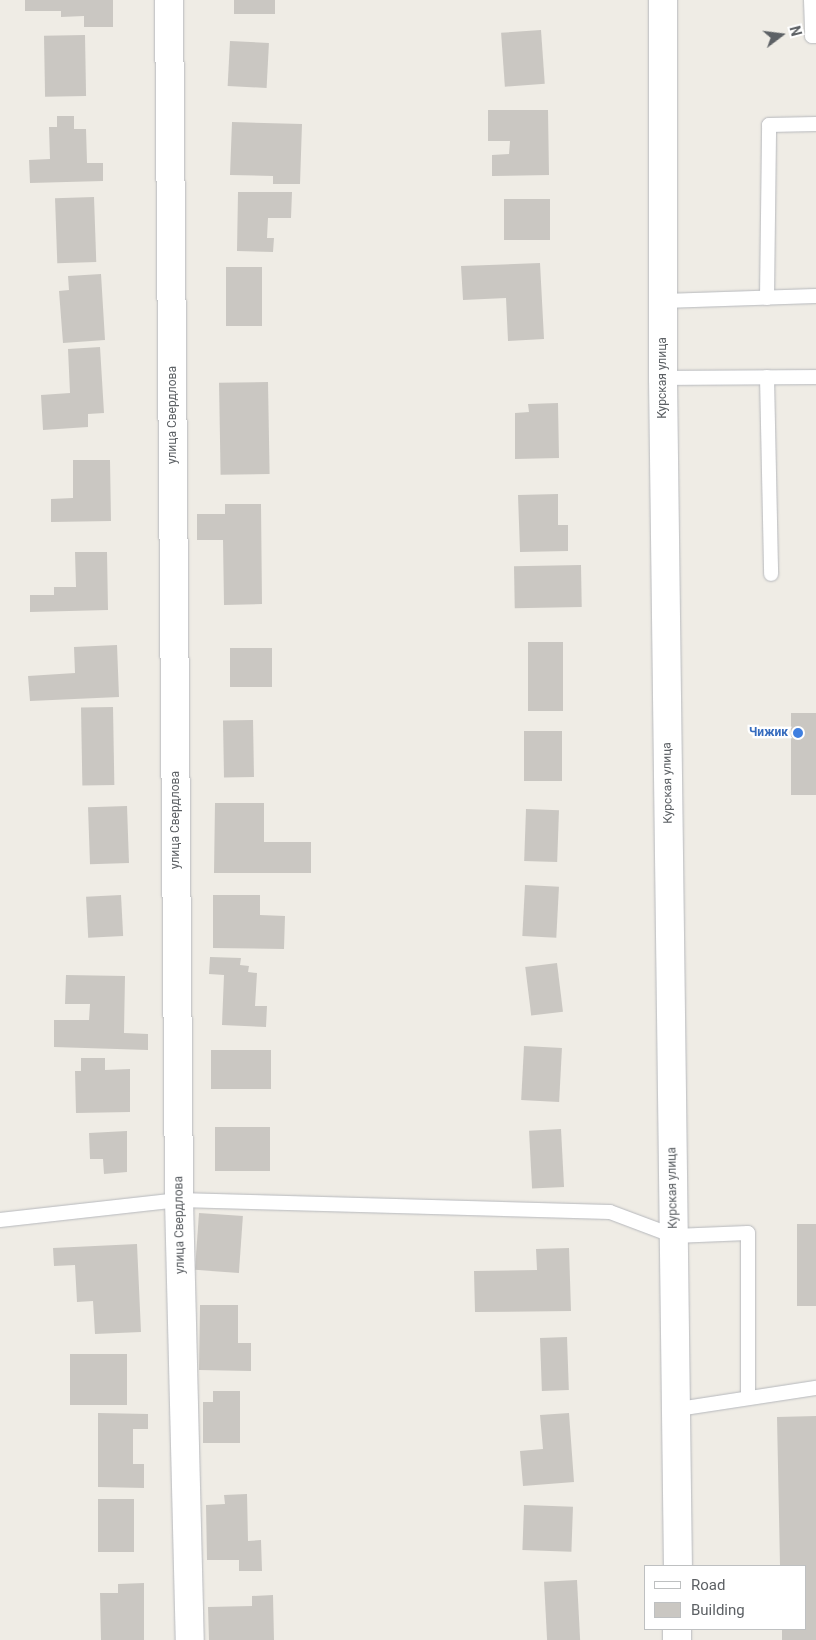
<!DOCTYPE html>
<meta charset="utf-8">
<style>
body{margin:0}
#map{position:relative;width:816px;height:1640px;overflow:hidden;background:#efece5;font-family:Roboto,sans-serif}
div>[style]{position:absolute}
.building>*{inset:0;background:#cac7c2;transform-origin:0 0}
.roads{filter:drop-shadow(0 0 1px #b6b8bc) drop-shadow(0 0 1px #b6b8bc)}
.service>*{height:14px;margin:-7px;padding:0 7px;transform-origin:7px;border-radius:7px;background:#fff}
.minor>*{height:28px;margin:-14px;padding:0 14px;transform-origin:14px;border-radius:14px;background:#fff}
.tertiary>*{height:28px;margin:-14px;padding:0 14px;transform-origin:14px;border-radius:14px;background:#fff}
.dots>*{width:14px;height:14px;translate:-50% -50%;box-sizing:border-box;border:2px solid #fff;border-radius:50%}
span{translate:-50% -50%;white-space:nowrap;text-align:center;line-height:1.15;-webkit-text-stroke:4.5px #fff;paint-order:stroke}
.street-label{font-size:12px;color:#5d6165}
.shop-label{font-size:12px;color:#366cbe;font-weight:700}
.right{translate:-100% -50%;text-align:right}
.legend{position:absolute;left:644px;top:1565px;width:162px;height:65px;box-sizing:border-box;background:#fff;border:1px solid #bec0c1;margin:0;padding:6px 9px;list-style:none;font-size:15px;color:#5d6165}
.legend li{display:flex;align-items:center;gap:10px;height:25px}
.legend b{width:25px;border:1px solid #bec0c1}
.north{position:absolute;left:756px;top:10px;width:50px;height:50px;-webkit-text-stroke:4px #fff;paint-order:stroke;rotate:75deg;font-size:14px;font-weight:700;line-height:20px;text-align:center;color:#5d6165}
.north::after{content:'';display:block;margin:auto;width:18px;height:22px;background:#5d6165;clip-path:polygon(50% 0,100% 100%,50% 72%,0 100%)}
</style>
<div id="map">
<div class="building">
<div style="clip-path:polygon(25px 0,113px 0,113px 27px,84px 27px,84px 16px,61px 17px,61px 11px,25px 11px)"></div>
<div style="left:234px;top:0;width:41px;height:14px"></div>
<div style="left:541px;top:30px;width:54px;height:40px;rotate:86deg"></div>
<div style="left:85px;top:35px;width:61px;height:41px;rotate:89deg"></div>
<div style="left:230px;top:41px;width:39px;height:45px;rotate:3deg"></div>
<div style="clip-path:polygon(488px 110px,548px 110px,549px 175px,492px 176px,492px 155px,509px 154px,510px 141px,488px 141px)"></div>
<div style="clip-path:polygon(57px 116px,74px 116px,74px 129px,86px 129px,87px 163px,103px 163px,103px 181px,30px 183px,29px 160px,50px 159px,49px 127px,57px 127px)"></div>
<div style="clip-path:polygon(232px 122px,302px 124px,300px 184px,273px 184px,273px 176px,230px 175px)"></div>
<div style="clip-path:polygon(238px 192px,292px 192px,291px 218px,268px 218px,267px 238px,274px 238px,273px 252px,237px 251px)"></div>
<div style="left:94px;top:197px;width:65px;height:39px;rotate:88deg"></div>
<div style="left:504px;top:199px;width:46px;height:41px"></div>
<div style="clip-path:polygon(540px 263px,544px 339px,508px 341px,506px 298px,463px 300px,461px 266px)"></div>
<div style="left:226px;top:267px;width:36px;height:59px"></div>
<div style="clip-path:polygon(101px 274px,105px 340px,63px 343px,59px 291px,69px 290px,68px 276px)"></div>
<div style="clip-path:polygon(100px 347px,104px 413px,88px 414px,88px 427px,43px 430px,41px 395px,70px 393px,68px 349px)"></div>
<div style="left:268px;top:382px;width:92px;height:49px;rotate:89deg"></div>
<div style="clip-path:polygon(558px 403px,559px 458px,515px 459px,515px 413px,529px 412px,528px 404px)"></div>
<div style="clip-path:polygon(73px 460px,110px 460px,111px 521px,51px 522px,51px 499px,73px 498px)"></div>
<div style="clip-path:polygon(558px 494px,558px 525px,568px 525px,568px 551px,520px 552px,518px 495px)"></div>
<div style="clip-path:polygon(225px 504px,261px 504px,262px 604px,224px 605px,223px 540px,197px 540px,197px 514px,225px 514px)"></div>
<div style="clip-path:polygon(75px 552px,107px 552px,108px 610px,30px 612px,30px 595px,54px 595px,54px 587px,76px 587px)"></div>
<div style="left:581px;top:565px;width:42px;height:67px;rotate:89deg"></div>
<div style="left:528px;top:642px;width:35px;height:69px"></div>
<div style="clip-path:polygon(117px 645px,119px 697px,30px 701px,28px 676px,75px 673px,74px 647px)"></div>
<div style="left:230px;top:648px;width:42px;height:39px"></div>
<div style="left:113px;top:707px;width:78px;height:32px;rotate:89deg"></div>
<div style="left:791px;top:713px;width:25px;height:82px"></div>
<div style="left:253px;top:720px;width:57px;height:30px;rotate:89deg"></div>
<div style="left:524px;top:731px;width:38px;height:50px"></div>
<div style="clip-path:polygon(215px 803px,264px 803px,264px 842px,311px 842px,311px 873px,214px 873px)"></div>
<div style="left:127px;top:806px;width:57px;height:39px;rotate:88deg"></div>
<div style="left:526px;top:809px;width:33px;height:52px;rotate:2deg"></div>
<div style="left:525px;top:885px;width:34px;height:51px;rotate:3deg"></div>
<div style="left:121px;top:895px;width:41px;height:35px;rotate:87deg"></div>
<div style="clip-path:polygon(213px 895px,260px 895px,260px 915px,285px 916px,284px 949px,213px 948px)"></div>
<div style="clip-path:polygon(210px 957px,241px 958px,240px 965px,249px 966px,248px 972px,257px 973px,255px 1006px,267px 1006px,266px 1027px,222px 1025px,224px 975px,209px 974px)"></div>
<div style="left:557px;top:963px;width:49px;height:32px;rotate:83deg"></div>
<div style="clip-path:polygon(66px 975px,125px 976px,124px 1033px,148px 1034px,148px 1050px,54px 1047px,54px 1020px,89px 1020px,90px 1004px,65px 1004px)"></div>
<div style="left:524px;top:1046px;width:38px;height:54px;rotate:3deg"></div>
<div style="left:211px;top:1050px;width:60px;height:39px"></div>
<div style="clip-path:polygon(81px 1058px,105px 1058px,105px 1070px,130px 1069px,130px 1112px,76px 1113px,75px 1071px,81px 1071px)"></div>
<div style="left:270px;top:1127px;width:44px;height:55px;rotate:90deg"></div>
<div style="left:561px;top:1129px;width:58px;height:32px;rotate:87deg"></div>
<div style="clip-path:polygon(127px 1131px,127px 1172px,104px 1174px,103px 1159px,90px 1159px,89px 1133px)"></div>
<div style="left:199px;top:1213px;width:44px;height:57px;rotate:4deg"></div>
<div style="left:797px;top:1224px;width:19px;height:82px"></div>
<div style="clip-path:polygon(137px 1244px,141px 1332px,95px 1334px,93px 1301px,77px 1302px,75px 1265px,54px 1266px,53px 1248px)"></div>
<div style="clip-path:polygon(569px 1248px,571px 1311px,475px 1312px,474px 1271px,537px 1270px,536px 1249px)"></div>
<div style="clip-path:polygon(200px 1305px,238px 1305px,238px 1343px,251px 1343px,251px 1371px,199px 1370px)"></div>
<div style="left:567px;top:1337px;width:53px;height:27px;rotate:88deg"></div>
<div style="left:70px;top:1354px;width:57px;height:51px"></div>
<div style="clip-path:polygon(213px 1391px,240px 1391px,240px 1443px,203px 1443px,203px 1402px,213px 1402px)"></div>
<div style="clip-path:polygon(98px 1413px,148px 1414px,148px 1429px,133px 1429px,133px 1464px,144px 1464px,144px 1488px,98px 1487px)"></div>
<div style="clip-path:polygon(569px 1413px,574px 1482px,523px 1486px,520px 1451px,543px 1449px,540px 1415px)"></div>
<div style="clip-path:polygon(816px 1416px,816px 1640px,782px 1640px,782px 1629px,805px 1629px,805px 1566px,780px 1566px,777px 1417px)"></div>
<div style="clip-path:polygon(247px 1494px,248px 1541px,261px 1540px,262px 1571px,239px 1571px,239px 1560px,207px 1560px,206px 1505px,225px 1504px,224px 1495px)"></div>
<div style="left:98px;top:1499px;width:36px;height:53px"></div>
<div style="left:524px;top:1505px;width:49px;height:45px;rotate:2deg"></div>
<div style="left:577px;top:1580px;width:60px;height:33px;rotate:87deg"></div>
<div style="clip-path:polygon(144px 1583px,144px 1640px,101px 1640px,100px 1593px,118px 1593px,118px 1584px)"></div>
<div style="clip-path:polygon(273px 1595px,274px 1640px,209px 1640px,208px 1607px,252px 1606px,252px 1596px)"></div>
</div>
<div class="roads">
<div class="service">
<div style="left:811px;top:0;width:36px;rotate:88deg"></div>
<div style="left:812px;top:36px;width:4px"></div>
<div style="left:767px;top:298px;width:173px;rotate:-89.3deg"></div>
<div style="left:769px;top:125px;width:47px;rotate:-1.2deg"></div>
<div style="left:663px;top:301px;width:153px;rotate:-1.9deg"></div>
<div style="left:767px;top:377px;width:197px;rotate:88.8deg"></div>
<div style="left:663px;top:378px;width:153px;rotate:-0.4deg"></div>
<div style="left:0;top:1220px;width:180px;rotate:-6.4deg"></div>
<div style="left:179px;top:1200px;width:431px;rotate:1.6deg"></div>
<div style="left:610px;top:1212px;width:68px;rotate:20.6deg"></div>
<div style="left:674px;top:1236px;width:74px;rotate:-2.3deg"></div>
<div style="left:748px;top:1233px;width:163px;rotate:90deg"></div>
<div style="left:678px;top:1409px;width:140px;rotate:-8.7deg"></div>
</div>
<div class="minor">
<div style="left:169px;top:0;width:1200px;rotate:89.52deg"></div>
<div style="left:179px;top:1200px;width:440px;rotate:88.6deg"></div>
</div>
<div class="tertiary">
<div style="left:663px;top:0;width:378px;rotate:90deg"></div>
<div style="left:663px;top:378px;width:1188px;rotate:89.28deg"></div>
<div style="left:677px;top:1640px;width:11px;rotate:-90deg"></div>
</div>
</div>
<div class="dots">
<div style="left:798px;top:733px;background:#3f7fe0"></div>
</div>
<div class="street-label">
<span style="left:663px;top:378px;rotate:-90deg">Курская улица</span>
<span style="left:173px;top:415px;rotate:-90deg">улица Свердлова</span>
<span style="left:668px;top:783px;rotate:-91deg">Курская улица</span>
<span style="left:176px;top:820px;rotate:-90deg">улица Свердлова</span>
<span style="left:673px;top:1188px;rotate:-91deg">Курская улица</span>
<span style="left:180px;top:1225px;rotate:-91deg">улица Свердлова</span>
</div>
<div class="shop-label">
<span class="right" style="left:788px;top:733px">Чижик</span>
</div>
<ul class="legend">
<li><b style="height:6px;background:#fff"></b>Road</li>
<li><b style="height:14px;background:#cac7c2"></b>Building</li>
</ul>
<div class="north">N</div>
</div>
